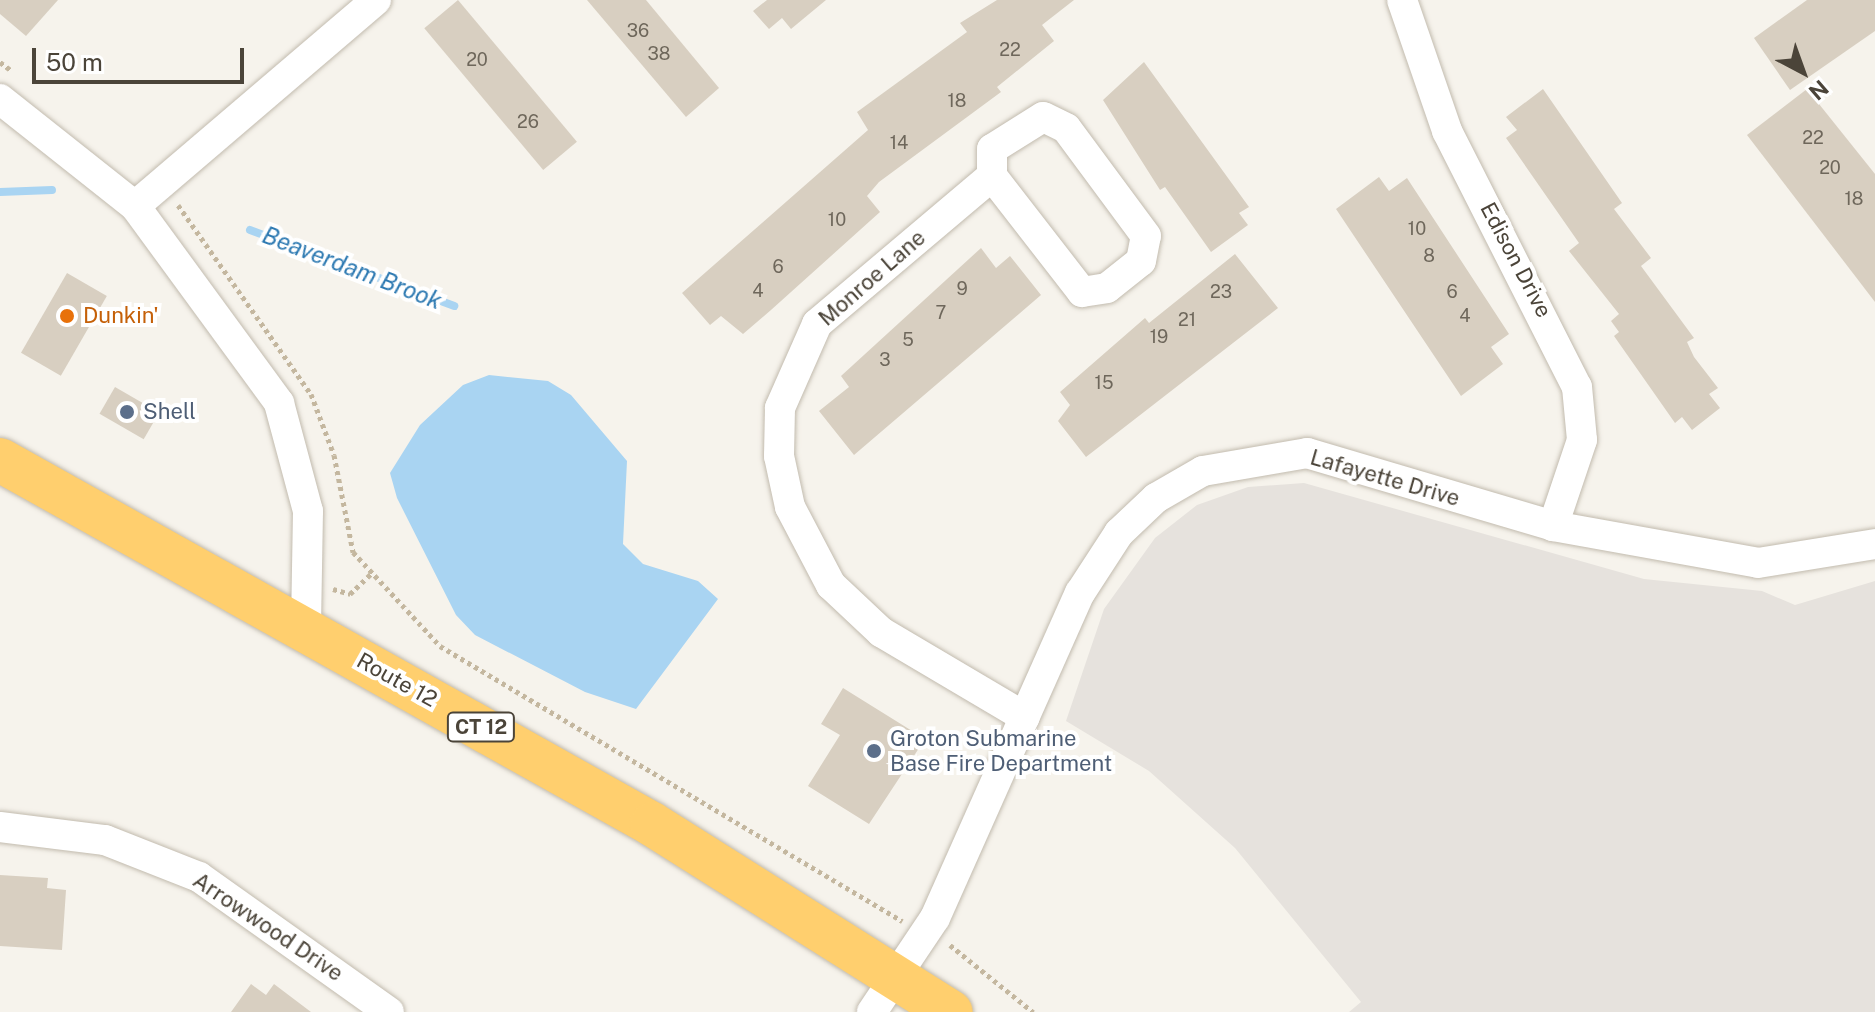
<!DOCTYPE html>
<style>
body{margin:0}
#map{position:relative;width:1875px;height:1012px;overflow:hidden;background:#f6f3ec;font-family:"Public Sans",sans-serif}
div>[style]{position:absolute}
.industrial>*{inset:0;background:#e6e2dd}
.water>*{inset:0;background:#a9d4f2}
.stream>*{height:8px;margin:-4px;padding:0 4px;transform-origin:4px;border-radius:4px;background:#a9d4f2}
.building>*{inset:0;background:#d8cfc1;transform-origin:0 0}
.path>*{height:5px;margin-top:-2.5px;transform-origin:0;background:repeating-linear-gradient(90deg,#c4b79f 0 4px,transparent 0 8px)}
.roads{filter:drop-shadow(0 0 2px #c2bbae) drop-shadow(0 0 2px #c2bbae)}
.minor>*{height:30px;margin:-15px;padding:0 15px;transform-origin:15px;border-radius:15px;background:#fff}
.highway>*{height:44px;margin:-22px;padding:0 22px;transform-origin:22px;border-radius:22px;background:#ffcf6e}
.dots>*{width:22px;height:22px;translate:-50% -50%;box-sizing:border-box;border:4px solid #fff;border-radius:50%}
span{translate:-50% -50%;white-space:nowrap;text-align:center;line-height:1.15;-webkit-text-stroke:8px #fff;paint-order:stroke}
.number-label{font-size:18px;color:#6e675b}
.number-label span{-webkit-text-stroke-width:0}
.shield-label span{padding:2px 6px;background:#fff;border:2px solid;border-radius:6px;-webkit-text-stroke-width:0}
.shield-label{font-size:20px;color:#4b4439;font-weight:700}
.street-label{font-size:22px;color:#4b4439}
.food-label{font-size:22px;color:#c56008}
.left{translate:0 -50%;text-align:left}
.service-label{font-size:22px;color:#4e5e75}
.water-label{font-size:24px;color:#2e7ab2;font-style:italic}
.north{position:absolute;left:1763px;top:32px;width:80px;height:80px;-webkit-text-stroke:6px #fff;paint-order:stroke;rotate:139deg;font-size:22px;font-weight:700;line-height:32px;text-align:center;color:#4b4439}
.north::after{content:'';display:block;margin:auto;width:28px;height:36px;background:#4b4439;clip-path:polygon(50% 0,100% 100%,50% 72%,0 100%)}
.scale{position:absolute;left:32px;top:48px;width:212px;height:36px;box-sizing:border-box;border:4px solid #4b4439;border-top:0;padding-left:10px;font-size:24px;line-height:28px;white-space:nowrap;color:#4b4439;-webkit-text-stroke:6px #fff;paint-order:stroke}
</style>
<div id="map">
<div class="industrial">
<div style="clip-path:polygon(1304px 483px,1644px 579px,1762px 591px,1795px 605px,1875px 581px,1875px 1012px,1349px 1012px,1361px 1002px,1235px 848px,1149px 771px,1066px 721px,1104px 609px,1155px 538px,1197px 505px,1248px 487px)"></div>
</div>
<div class="water">
<div style="clip-path:polygon(489px 375px,548px 381px,571px 395px,627px 461px,623px 544px,643px 564px,698px 581px,718px 599px,636px 709px,585px 692px,475px 635px,456px 615px,397px 498px,390px 473px,420px 425px,463px 385px)"></div>
</div>
<div class="stream">
<div style="left:0;top:192px;width:52px;rotate:-2.2deg"></div>
<div style="left:250px;top:230px;width:218px;rotate:20.4deg"></div>
</div>
<div class="building">
<div style="clip-path:polygon(0 0,58px 0,26px 36px,0 14px)"></div>
<div style="left:458px;top:0;width:185px;height:44px;rotate:50deg"></div>
<div style="clip-path:polygon(587px 0,646px 0,719px 88px,686px 117px)"></div>
<div style="clip-path:polygon(767px 0,826px 0,791px 29px,782px 18px,769px 29px,753px 11px)"></div>
<div style="clip-path:polygon(997px 0,1074px 0,1042px 25px,1054px 41px,997px 87px,1001px 92px,879px 182px,867px 196px,880px 212px,771px 310px,743px 334px,721px 316px,710px 325px,682px 293px,868px 130px,857px 112px,967px 32px,960px 23px)"></div>
<div style="clip-path:polygon(1807px 0,1875px 0,1875px 31px,1790px 90px,1754px 38px)"></div>
<div style="clip-path:polygon(1144px 62px,1249px 207px,1239px 213px,1248px 225px,1211px 252px,1165px 187px,1160px 190px,1103px 100px)"></div>
<div style="clip-path:polygon(1543px 89px,1622px 203px,1614px 209px,1651px 258px,1641px 266px,1694px 338px,1687px 342px,1694px 357px,1718px 388px,1709px 394px,1720px 408px,1692px 430px,1682px 417px,1675px 423px,1614px 336px,1619px 332px,1611px 321px,1619px 314px,1569px 251px,1579px 243px,1506px 138px,1517px 130px,1506px 117px)"></div>
<div style="clip-path:polygon(1807px 89px,1875px 174px,1875px 302px,1747px 135px)"></div>
<div style="clip-path:polygon(1379px 177px,1389px 191px,1407px 178px,1509px 334px,1491px 347px,1503px 364px,1461px 396px,1336px 209px)"></div>
<div style="clip-path:polygon(981px 248px,996px 268px,1010px 256px,1041px 295px,854px 455px,819px 411px,849px 387px,841px 376px)"></div>
<div style="clip-path:polygon(1235px 254px,1278px 308px,1086px 457px,1058px 421px,1070px 405px,1060px 392px,1145px 318px,1149px 323px)"></div>
<div style="left:67px;top:273px;width:46px;height:92px;rotate:30deg"></div>
<div style="left:115px;top:387px;width:51px;height:31px;rotate:30deg"></div>
<div style="clip-path:polygon(843px 688px,925px 739px,869px 824px,808px 786px,840px 735px,821px 724px)"></div>
<div style="clip-path:polygon(0 875px,48px 878px,47px 888px,66px 890px,62px 950px,0 946px)"></div>
<div style="clip-path:polygon(251px 984px,266px 995px,274px 984px,311px 1012px,231px 1012px)"></div>
</div>
<div class="path">
<div style="left:0;top:62px;width:15px;rotate:37deg"></div>
<div style="left:178px;top:205px;width:231px;rotate:54.9deg"></div>
<div style="left:311px;top:394px;width:65px;rotate:69.3deg"></div>
<div style="left:334px;top:455px;width:99px;rotate:78.9deg"></div>
<div style="left:353px;top:552px;width:128px;rotate:47.2deg"></div>
<div style="left:440px;top:646px;width:538px;rotate:30.76deg"></div>
<div style="left:333px;top:589px;width:18px;rotate:16deg"></div>
<div style="left:350px;top:594px;width:29px;rotate:-44deg"></div>
<div style="left:950px;top:945px;width:107px;rotate:38.9deg"></div>
</div>
<div class="roads">
<div class="minor">
<div style="left:1402px;top:0;width:139px;rotate:71deg"></div>
<div style="left:1447px;top:131px;width:287px;rotate:63.1deg"></div>
<div style="left:1577px;top:387px;width:53px;rotate:84.6deg"></div>
<div style="left:1582px;top:440px;width:91px;rotate:108.6deg"></div>
<div style="left:0;top:99px;width:172px;rotate:38.4deg"></div>
<div style="left:135px;top:206px;width:244px;rotate:53.8deg"></div>
<div style="left:279px;top:403px;width:112px;rotate:75deg"></div>
<div style="left:308px;top:511px;width:119px;rotate:91deg"></div>
<div style="left:992px;top:176px;width:147px;rotate:52.2deg"></div>
<div style="left:1082px;top:292px;width:25px;rotate:-9deg"></div>
<div style="left:1107px;top:288px;width:43px;rotate:-38.5deg"></div>
<div style="left:1141px;top:261px;width:25px;rotate:-79deg"></div>
<div style="left:1146px;top:236px;width:134px;rotate:-126.5deg"></div>
<div style="left:1066px;top:128px;width:25px;rotate:-154deg"></div>
<div style="left:1043px;top:117px;width:60px;rotate:147.9deg"></div>
<div style="left:992px;top:149px;width:27px;rotate:90deg"></div>
<div style="left:992px;top:176px;width:229px;rotate:139.8deg"></div>
<div style="left:817px;top:324px;width:92px;rotate:113.8deg"></div>
<div style="left:780px;top:408px;width:48px;rotate:91.2deg"></div>
<div style="left:779px;top:456px;width:52px;rotate:77.8deg"></div>
<div style="left:790px;top:507px;width:88px;rotate:62.3deg"></div>
<div style="left:831px;top:585px;width:69px;rotate:43.2deg"></div>
<div style="left:881px;top:632px;width:167px;rotate:30.6deg"></div>
<div style="left:135px;top:206px;width:317px;rotate:-40.5deg"></div>
<div style="left:0;top:827px;width:106px;rotate:7.1deg"></div>
<div style="left:105px;top:840px;width:101px;rotate:21.5deg"></div>
<div style="left:199px;top:877px;width:233px;rotate:35.4deg"></div>
<div style="left:872px;top:1012px;width:113px;rotate:-56.2deg"></div>
<div style="left:935px;top:918px;width:356px;rotate:-66deg"></div>
<div style="left:1080px;top:593px;width:72px;rotate:-57deg"></div>
<div style="left:1119px;top:533px;width:51px;rotate:-43.4deg"></div>
<div style="left:1156px;top:498px;width:54px;rotate:-29.9deg"></div>
<div style="left:1203px;top:471px;width:106px;rotate:-9.8deg"></div>
<div style="left:1307px;top:453px;width:257px;rotate:16.5deg"></div>
<div style="left:1553px;top:526px;width:208px;rotate:10.2deg"></div>
<div style="left:1758px;top:563px;width:119px;rotate:-9.2deg"></div>
</div>
<div class="highway">
<div style="left:0;top:460px;width:747px;rotate:29.17deg"></div>
<div style="left:652px;top:824px;width:353px;rotate:32.2deg"></div>
</div>
</div>
<div class="dots">
<div style="left:67px;top:316px;background:#e8710a"></div>
<div style="left:127px;top:412px;background:#5c6f8a"></div>
<div style="left:874px;top:751px;background:#5c6f8a"></div>
</div>
<div class="number-label">
<span style="left:638px;top:31px">36</span>
<span style="left:1010px;top:50px">22</span>
<span style="left:659px;top:54px">38</span>
<span style="left:477px;top:60px">20</span>
<span style="left:957px;top:101px">18</span>
<span style="left:528px;top:122px">26</span>
<span style="left:1813px;top:138px">22</span>
<span style="left:899px;top:143px">14</span>
<span style="left:1830px;top:168px">20</span>
<span style="left:1854px;top:199px">18</span>
<span style="left:837px;top:220px">10</span>
<span style="left:1417px;top:229px">10</span>
<span style="left:1429px;top:256px">8</span>
<span style="left:778px;top:267px">6</span>
<span style="left:962px;top:289px">9</span>
<span style="left:758px;top:291px">4</span>
<span style="left:1221px;top:292px">23</span>
<span style="left:1452px;top:292px">6</span>
<span style="left:941px;top:313px">7</span>
<span style="left:1465px;top:316px">4</span>
<span style="left:1187px;top:320px">21</span>
<span style="left:1159px;top:337px">19</span>
<span style="left:908px;top:340px">5</span>
<span style="left:885px;top:360px">3</span>
<span style="left:1104px;top:383px">15</span>
</div>
<div class="shield-label">
<span style="left:481px;top:727px">CT 12</span>
</div>
<div class="street-label">
<span style="left:1516px;top:260px;rotate:62deg">Edison Drive</span>
<span style="left:872px;top:278px;rotate:-41deg">Monroe Lane</span>
<span style="left:1385px;top:478px;rotate:16deg">Lafayette Drive</span>
<span style="left:397px;top:680px;rotate:29deg">Route 12</span>
<span style="left:268px;top:927px;rotate:34deg">Arrowwood Drive</span>
</div>
<div class="food-label">
<span class="left" style="left:83px;top:316px">Dunkin'</span>
</div>
<div class="service-label">
<span class="left" style="left:143px;top:412px">Shell</span>
<span class="left" style="left:890px;top:751px">Groton Submarine<br>Base Fire Department</span>
</div>
<div class="water-label">
<span style="left:352px;top:268px;rotate:21deg">Beaverdam Brook</span>
</div>
<div class="north">N</div>
<div class="scale">50 m</div>
</div>
